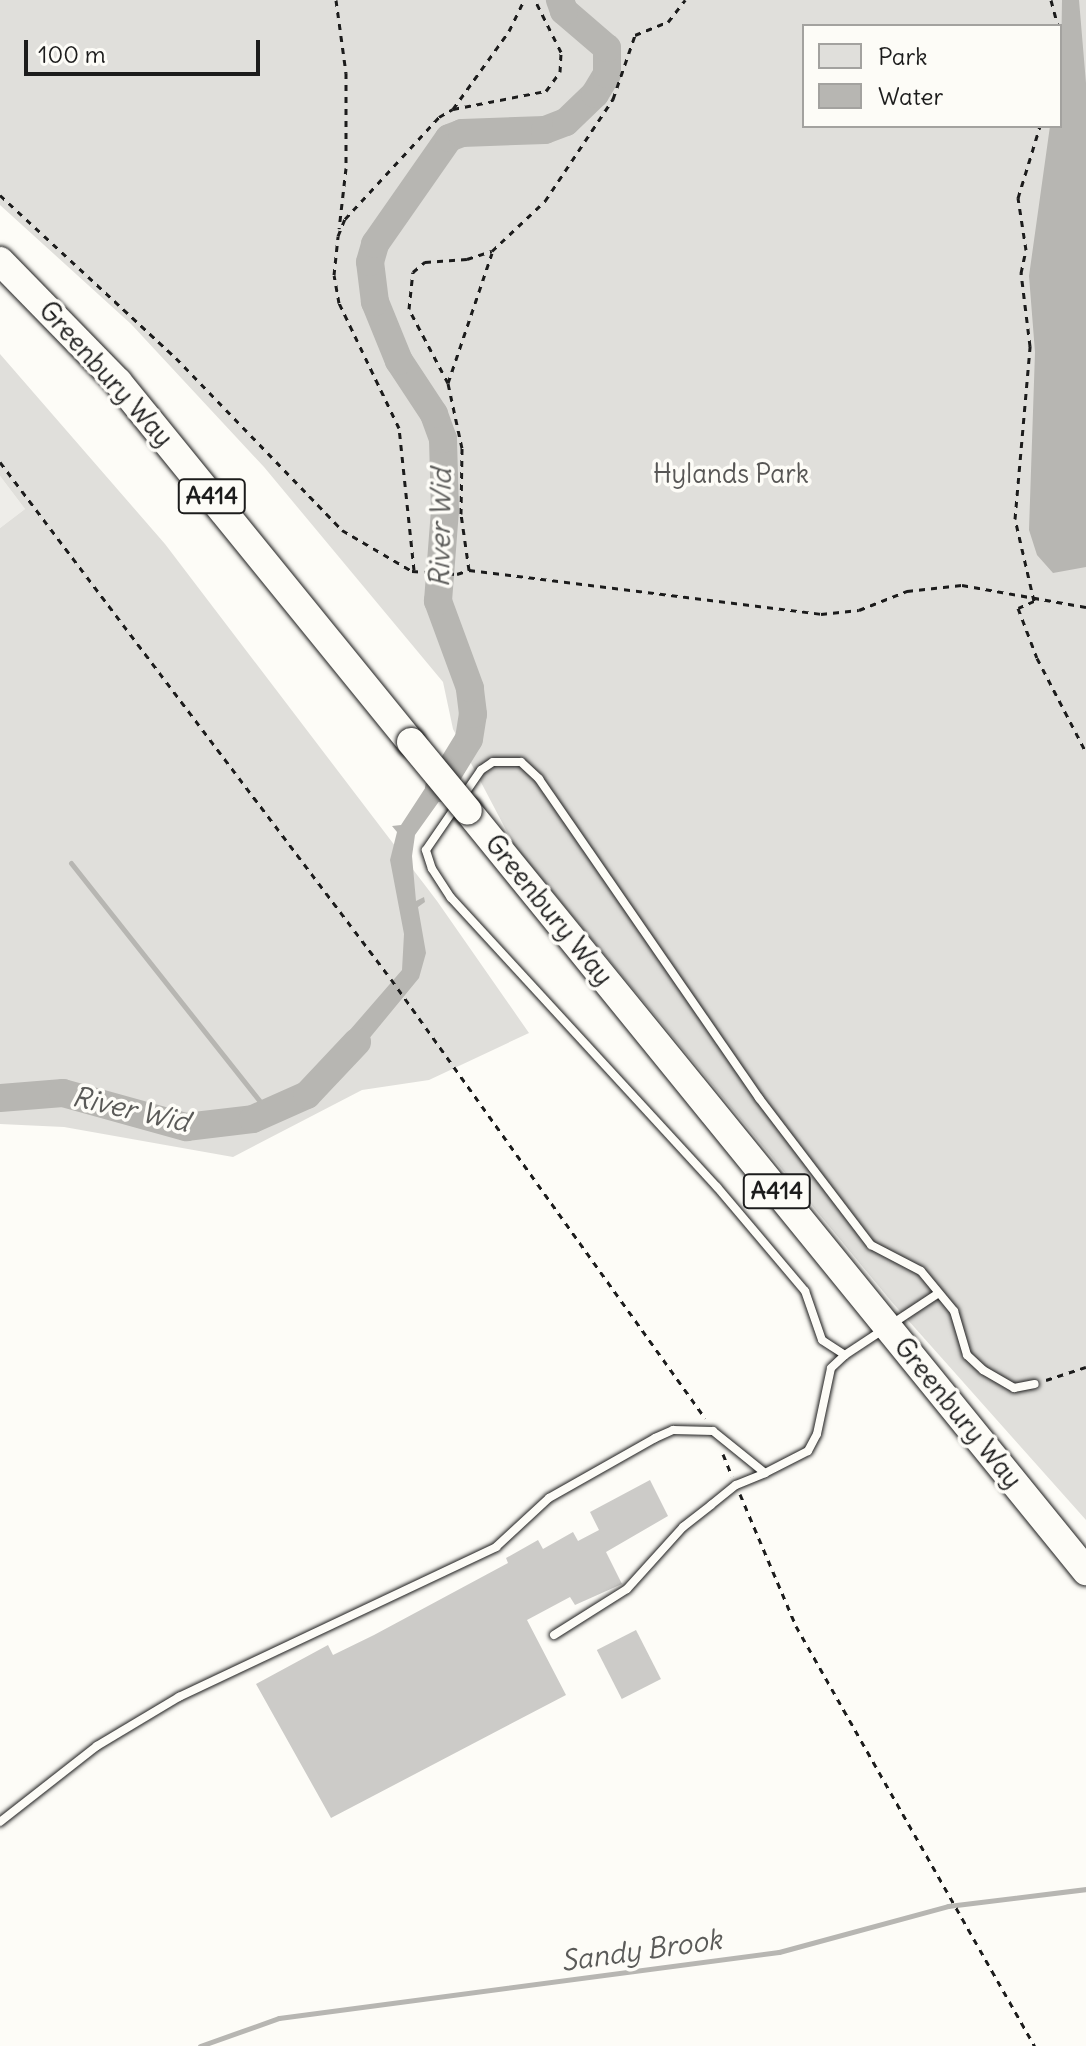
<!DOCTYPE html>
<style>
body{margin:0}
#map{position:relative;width:1086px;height:2046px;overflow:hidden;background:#fdfcf7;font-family:Delius,sans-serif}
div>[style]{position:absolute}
.built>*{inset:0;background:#eeede9}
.green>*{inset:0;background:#e0dfdb}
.water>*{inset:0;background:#b7b6b2}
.stream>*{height:5px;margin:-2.5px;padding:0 2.5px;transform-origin:2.5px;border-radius:2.5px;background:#b7b6b2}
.river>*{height:28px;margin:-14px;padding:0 14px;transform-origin:14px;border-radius:14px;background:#b7b6b2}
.building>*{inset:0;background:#cccbc8;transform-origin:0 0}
.path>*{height:3px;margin-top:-1.5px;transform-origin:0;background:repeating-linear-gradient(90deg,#1c1c1c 0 6px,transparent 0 12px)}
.roads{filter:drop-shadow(0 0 2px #1c1c1c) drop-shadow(0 0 2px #1c1c1c)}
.service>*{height:8px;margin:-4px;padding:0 4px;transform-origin:4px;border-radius:4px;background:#fdfcf7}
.trunk>*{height:28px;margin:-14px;padding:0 14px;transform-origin:14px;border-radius:14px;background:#fdfcf7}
.bridges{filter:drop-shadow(0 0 2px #1c1c1c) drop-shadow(0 0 2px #1c1c1c)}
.trunk-bridge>*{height:28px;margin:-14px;padding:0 14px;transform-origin:14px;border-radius:14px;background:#fdfcf7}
span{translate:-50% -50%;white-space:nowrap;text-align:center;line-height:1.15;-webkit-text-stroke:7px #fdfcf7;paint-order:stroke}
.shield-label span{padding:2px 6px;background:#fdfcf7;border:2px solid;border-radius:6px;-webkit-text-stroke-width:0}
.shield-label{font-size:24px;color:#1c1c1c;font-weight:700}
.street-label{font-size:26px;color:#1c1c1c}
.park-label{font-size:26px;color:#575655}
.water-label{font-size:28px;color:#5a5a58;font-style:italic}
.legend{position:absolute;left:802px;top:24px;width:260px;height:104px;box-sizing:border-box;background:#fdfcf7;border:2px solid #a3a29f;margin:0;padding:10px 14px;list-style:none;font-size:24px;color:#1c1c1c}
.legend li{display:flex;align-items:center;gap:16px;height:40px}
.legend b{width:40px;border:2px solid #a3a29f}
.scale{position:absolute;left:24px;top:40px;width:236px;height:36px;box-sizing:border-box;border:4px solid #1c1c1c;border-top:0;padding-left:10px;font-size:24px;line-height:28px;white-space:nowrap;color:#1c1c1c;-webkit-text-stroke:6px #fdfcf7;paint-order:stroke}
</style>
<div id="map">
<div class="built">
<div style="clip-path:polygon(0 476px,25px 509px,0 528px)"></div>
</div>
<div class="green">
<div style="clip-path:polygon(evenodd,0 0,1086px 0,1086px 1520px,891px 1301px,514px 845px,453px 729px,443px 682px,264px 467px,131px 324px,0 205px,0 0,804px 26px,1060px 26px,1060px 126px,804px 126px,804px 26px)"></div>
<div style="clip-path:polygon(0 354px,165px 544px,437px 901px,529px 1033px,429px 1080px,362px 1090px,233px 1157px,64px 1127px,0 1124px,0 528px,25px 509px,0 476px)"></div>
</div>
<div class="water">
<div style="clip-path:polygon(1062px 0,1079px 0,1086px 83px,1086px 567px,1053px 573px,1037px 555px,1029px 530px,1035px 352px,1029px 276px,1050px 126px,1060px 126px)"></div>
<div style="clip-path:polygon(450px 750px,465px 765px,415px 835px,412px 856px,416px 901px,424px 897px,425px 902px,418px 907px,426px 953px,419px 978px,340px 1074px,323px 1061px,402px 970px,404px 934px,390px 860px,397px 832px,392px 826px,401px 825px)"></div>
</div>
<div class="stream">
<div style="left:71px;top:863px;width:320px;rotate:51.6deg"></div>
<div style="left:200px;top:2046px;width:84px;rotate:-19.5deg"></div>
<div style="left:279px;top:2018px;width:504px;rotate:-7.52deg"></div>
<div style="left:779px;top:1952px;width:175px;rotate:-15.2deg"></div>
<div style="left:948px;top:1906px;width:139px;rotate:-7deg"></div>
</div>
<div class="river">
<div style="left:439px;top:788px;width:57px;rotate:-58.5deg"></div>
<div style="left:469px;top:739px;width:25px;rotate:-81deg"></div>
<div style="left:473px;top:714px;width:26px;rotate:-97deg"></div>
<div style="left:470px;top:688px;width:93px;rotate:-110.2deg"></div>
<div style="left:438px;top:601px;width:90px;rotate:-85.6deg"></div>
<div style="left:445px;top:511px;width:72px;rotate:-91.6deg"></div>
<div style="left:443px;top:439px;width:27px;rotate:-110deg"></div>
<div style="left:434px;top:414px;width:64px;rotate:-123.4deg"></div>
<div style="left:399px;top:361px;width:64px;rotate:-112.1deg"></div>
<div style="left:375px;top:302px;width:40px;rotate:-97.1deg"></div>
<div style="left:370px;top:262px;width:19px;rotate:-74deg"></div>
<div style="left:375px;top:244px;width:129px;rotate:-55.1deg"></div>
<div style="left:449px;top:138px;width:14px;rotate:-21deg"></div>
<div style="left:462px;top:133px;width:83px;rotate:-2.1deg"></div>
<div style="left:545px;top:130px;width:22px;rotate:-21deg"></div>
<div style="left:566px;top:122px;width:40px;rotate:-44deg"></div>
<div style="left:595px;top:94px;width:23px;rotate:-59deg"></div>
<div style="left:607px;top:74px;width:26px;rotate:-90deg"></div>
<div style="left:607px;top:48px;width:57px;rotate:-139.3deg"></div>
<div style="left:564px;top:11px;width:12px;rotate:-110deg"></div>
<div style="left:0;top:1098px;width:63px;rotate:-4.5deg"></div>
<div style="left:63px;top:1093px;width:128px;rotate:15.5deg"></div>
<div style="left:186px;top:1127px;width:67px;rotate:-6.8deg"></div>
<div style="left:253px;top:1119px;width:59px;rotate:-24deg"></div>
<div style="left:307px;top:1095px;width:73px;rotate:-46.7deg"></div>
</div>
<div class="building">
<div style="clip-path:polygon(650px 1480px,668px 1516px,606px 1552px,622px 1584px,575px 1605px,570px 1597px,527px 1620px,566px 1695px,331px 1818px,256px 1684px,328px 1645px,333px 1655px,374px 1635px,508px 1563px,506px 1558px,538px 1540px,543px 1549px,573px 1532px,578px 1541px,599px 1530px,590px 1512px)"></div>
<div style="left:636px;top:1630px;width:55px;height:44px;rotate:63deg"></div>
</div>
<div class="path">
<div style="left:336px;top:0;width:74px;rotate:82.2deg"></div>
<div style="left:346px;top:73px;width:95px;rotate:90deg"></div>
<div style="left:346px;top:168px;width:61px;rotate:96.5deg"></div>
<div style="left:1051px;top:0;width:27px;rotate:75deg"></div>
<div style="left:453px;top:109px;width:96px;rotate:-54.3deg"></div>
<div style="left:509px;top:31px;width:34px;rotate:-64deg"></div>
<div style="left:0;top:195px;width:240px;rotate:42.8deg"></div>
<div style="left:176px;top:358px;width:239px;rotate:46deg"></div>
<div style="left:342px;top:530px;width:81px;rotate:30.4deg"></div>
<div style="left:412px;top:571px;width:45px;rotate:3.8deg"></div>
<div style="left:457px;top:574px;width:13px;rotate:-18deg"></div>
<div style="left:469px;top:570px;width:355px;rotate:7.1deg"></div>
<div style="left:821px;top:614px;width:38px;rotate:-6deg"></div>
<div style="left:859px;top:610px;width:52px;rotate:-21.6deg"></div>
<div style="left:907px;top:591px;width:55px;rotate:-6.2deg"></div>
<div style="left:962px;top:585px;width:126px;rotate:10.1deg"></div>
<div style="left:448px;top:383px;width:137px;rotate:-71.3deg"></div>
<div style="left:0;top:462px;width:648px;rotate:52.9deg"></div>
<div style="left:391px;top:979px;width:540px;rotate:54.43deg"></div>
<div style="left:414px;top:570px;width:143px;rotate:-96deg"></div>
<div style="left:399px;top:428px;width:139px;rotate:-115.6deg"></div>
<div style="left:339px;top:303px;width:28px;rotate:-100deg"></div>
<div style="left:334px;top:275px;width:39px;rotate:-84deg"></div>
<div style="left:338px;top:236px;width:18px;rotate:-68deg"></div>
<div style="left:345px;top:219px;width:139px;rotate:-47.3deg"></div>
<div style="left:439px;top:117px;width:16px;rotate:-30deg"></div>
<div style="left:453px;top:109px;width:95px;rotate:-11deg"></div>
<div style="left:546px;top:91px;width:24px;rotate:-54deg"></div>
<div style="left:560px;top:72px;width:20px;rotate:-87deg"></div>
<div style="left:561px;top:52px;width:58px;rotate:-116.6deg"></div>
<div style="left:469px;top:570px;width:57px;rotate:-98.1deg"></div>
<div style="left:461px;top:514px;width:66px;rotate:-89.1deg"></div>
<div style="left:462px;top:448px;width:66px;rotate:-102.2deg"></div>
<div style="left:448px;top:383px;width:84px;rotate:-117.8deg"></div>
<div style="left:409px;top:309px;width:37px;rotate:-84deg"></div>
<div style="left:413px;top:272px;width:16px;rotate:-40deg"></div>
<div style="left:425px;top:262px;width:42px;rotate:-4.1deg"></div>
<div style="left:467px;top:259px;width:26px;rotate:-18deg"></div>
<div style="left:492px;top:251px;width:73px;rotate:-43.3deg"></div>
<div style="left:545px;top:201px;width:123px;rotate:-56.3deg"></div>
<div style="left:613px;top:99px;width:68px;rotate:-71deg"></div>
<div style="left:635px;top:35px;width:35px;rotate:-22deg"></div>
<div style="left:668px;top:22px;width:28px;rotate:-52deg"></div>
<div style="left:1034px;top:601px;width:84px;rotate:-103deg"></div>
<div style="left:1015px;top:519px;width:174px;rotate:-85deg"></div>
<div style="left:1030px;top:346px;width:74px;rotate:-97deg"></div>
<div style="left:1021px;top:273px;width:24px;rotate:-78deg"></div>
<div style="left:1026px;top:250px;width:53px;rotate:-98.7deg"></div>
<div style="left:1018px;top:198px;width:75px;rotate:-73deg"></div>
<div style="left:1034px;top:601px;width:17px;rotate:156deg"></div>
<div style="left:1018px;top:608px;width:53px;rotate:69.2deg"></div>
<div style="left:1037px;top:658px;width:106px;rotate:62.5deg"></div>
<div style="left:1046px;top:1380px;width:42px;rotate:-18deg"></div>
<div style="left:723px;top:1454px;width:24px;rotate:68deg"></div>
<div style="left:740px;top:1494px;width:143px;rotate:67deg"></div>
<div style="left:796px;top:1626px;width:483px;rotate:60.4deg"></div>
</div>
<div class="roads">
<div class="service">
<div style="left:845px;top:1355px;width:110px;rotate:-33.5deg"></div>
<div style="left:554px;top:1635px;width:86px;rotate:-32.2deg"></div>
<div style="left:627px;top:1589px;width:84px;rotate:-47.9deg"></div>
<div style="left:683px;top:1527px;width:36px;rotate:-38deg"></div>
<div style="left:711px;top:1505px;width:32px;rotate:-39deg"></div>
<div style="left:736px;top:1485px;width:31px;rotate:-22deg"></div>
<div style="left:0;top:1822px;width:123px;rotate:-38.1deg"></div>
<div style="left:97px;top:1746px;width:96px;rotate:-30.9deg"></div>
<div style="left:179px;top:1697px;width:351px;rotate:-25.3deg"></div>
<div style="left:496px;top:1547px;width:72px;rotate:-42.8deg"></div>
<div style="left:549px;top:1498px;width:122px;rotate:-29.5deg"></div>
<div style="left:655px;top:1438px;width:20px;rotate:-24deg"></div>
<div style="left:673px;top:1430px;width:40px;rotate:1.4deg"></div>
<div style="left:713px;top:1431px;width:67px;rotate:38.9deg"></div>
<div style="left:765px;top:1473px;width:48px;rotate:-27.1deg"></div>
<div style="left:808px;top:1451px;width:19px;rotate:-62deg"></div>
<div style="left:817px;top:1434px;width:67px;rotate:-78deg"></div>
<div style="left:831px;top:1368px;width:19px;rotate:-43deg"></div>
<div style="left:845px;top:1355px;width:27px;rotate:-147deg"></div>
<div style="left:822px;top:1340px;width:52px;rotate:-109.1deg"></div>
<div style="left:805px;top:1291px;width:136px;rotate:-130.2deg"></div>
<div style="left:717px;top:1187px;width:393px;rotate:-132.6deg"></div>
<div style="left:451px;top:898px;width:35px;rotate:-123deg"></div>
<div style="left:432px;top:869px;width:20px;rotate:-108deg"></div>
<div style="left:426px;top:850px;width:97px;rotate:-55.5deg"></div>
<div style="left:481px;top:770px;width:14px;rotate:-34deg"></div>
<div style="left:493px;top:762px;width:28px"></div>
<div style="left:521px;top:762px;width:25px;rotate:43deg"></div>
<div style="left:539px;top:779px;width:388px;rotate:55.4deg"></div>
<div style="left:759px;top:1098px;width:185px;rotate:52.7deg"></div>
<div style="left:871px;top:1245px;width:56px;rotate:27.5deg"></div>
<div style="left:921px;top:1271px;width:52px;rotate:50.5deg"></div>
<div style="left:954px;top:1311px;width:46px;rotate:73.5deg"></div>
<div style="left:967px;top:1355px;width:22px;rotate:43deg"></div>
<div style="left:983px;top:1370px;width:36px;rotate:30deg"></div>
<div style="left:1014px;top:1388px;width:21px;rotate:-11deg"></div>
</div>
<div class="trunk">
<div style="left:0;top:261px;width:169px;rotate:45.7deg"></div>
<div style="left:118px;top:382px;width:464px;rotate:50.9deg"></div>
<div style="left:468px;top:811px;width:980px;rotate:50.88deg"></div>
</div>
</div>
<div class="bridges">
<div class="trunk-bridge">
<div style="left:411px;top:742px;width:89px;rotate:50.4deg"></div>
</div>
</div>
<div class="shield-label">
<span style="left:212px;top:496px">A414</span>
<span style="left:777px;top:1191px">A414</span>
</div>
<div class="street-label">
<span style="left:106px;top:374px;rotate:48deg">Greenbury Way</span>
<span style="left:549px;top:910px;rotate:51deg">Greenbury Way</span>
<span style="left:958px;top:1413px;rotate:51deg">Greenbury Way</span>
</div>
<div class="park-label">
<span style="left:731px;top:474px">Hylands Park</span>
</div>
<div class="water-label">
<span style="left:440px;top:528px;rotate:-89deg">River Wid</span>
<span style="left:131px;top:1109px;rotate:13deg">River Wid</span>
<span style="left:641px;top:1950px;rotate:-8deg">Sandy Brook</span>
</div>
<ul class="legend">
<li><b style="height:22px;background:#e0dfdb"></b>Park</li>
<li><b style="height:22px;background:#b7b6b2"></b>Water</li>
</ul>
<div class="scale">100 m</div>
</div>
